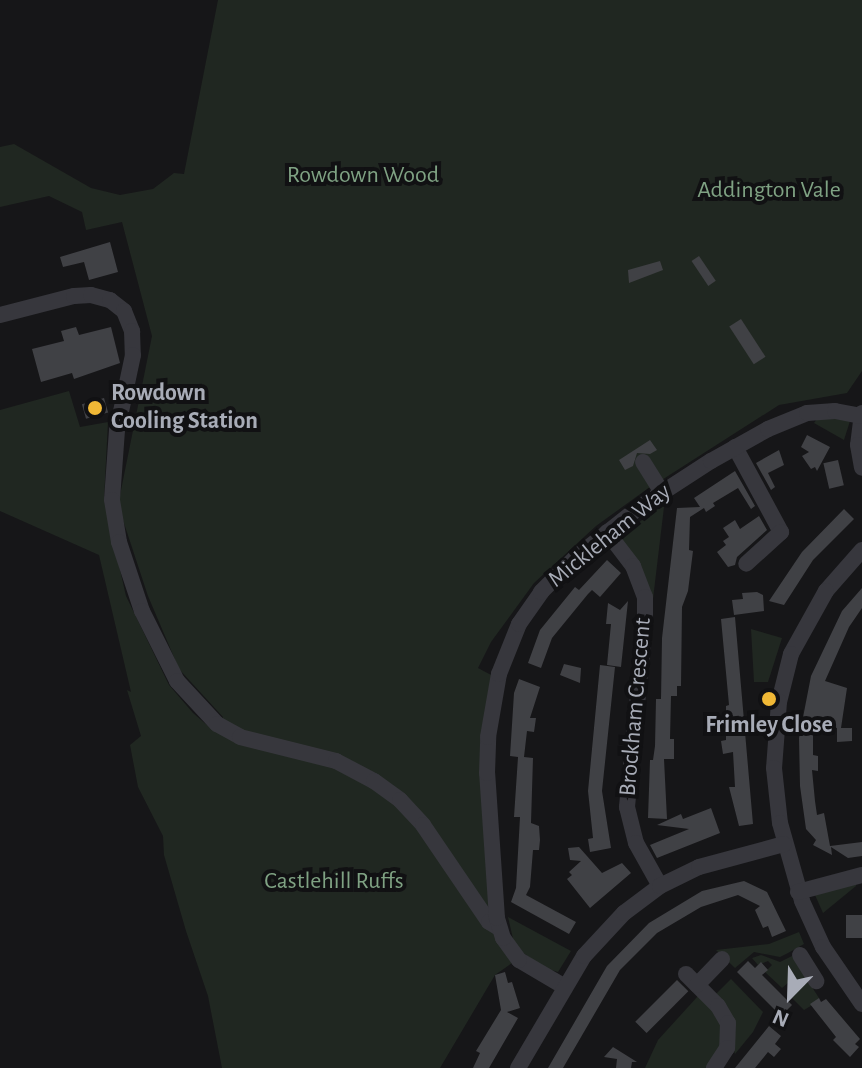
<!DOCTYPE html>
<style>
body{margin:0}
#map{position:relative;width:862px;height:1068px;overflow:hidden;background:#161618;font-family:"Alegreya Sans",sans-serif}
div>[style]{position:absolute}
.green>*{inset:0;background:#202721}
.building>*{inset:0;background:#404145;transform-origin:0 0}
.minor>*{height:16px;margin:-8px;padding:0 8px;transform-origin:8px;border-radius:8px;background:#37373d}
.dots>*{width:22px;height:22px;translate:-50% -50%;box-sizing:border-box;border:4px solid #111113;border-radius:50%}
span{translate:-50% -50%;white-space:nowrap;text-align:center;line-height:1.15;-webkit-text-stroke:8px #111113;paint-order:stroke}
.park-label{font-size:24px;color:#7fa283}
.poi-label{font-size:24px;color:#a8acb7;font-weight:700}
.left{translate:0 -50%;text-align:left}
.street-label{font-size:24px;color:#a8acb7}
.north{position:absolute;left:750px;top:956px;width:80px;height:80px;-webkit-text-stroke:6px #111113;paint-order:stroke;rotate:203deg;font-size:22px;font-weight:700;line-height:32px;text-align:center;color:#a8acb7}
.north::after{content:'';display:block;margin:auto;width:28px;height:36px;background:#a8acb7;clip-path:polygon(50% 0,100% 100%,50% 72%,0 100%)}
</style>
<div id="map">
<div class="green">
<div style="clip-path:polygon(218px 0,862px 0,862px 371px,847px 393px,779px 405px,643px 492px,596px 526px,534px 583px,491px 642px,478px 668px,493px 676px,483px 788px,512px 963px,495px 975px,440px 1068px,222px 1068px,208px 996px,186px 931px,164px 855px,163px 836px,138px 787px,130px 745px,141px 736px,127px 690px,131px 692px,99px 555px,0 511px,0 410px,69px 391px,80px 427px,108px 422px,104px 499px,126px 596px,169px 685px,193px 713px,215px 732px,223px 717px,179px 669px,148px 596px,118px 505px,152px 336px,122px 222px,86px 230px,82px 212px,49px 196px,0 207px,0 147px,14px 144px,91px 188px,120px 195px,153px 189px,174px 173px,184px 174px)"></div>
<div style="clip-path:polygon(819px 416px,850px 421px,844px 440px,814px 423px)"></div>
<div style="clip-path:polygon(662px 506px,664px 507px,653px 599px,618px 537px)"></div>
<div style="clip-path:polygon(751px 629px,782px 638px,768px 682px,754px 682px)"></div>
<div style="clip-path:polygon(856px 884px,856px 886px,823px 913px,815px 895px)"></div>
<div style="clip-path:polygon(508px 917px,571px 951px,558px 972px,544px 968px,522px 952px,514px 943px)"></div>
<div style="clip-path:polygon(799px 932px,804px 944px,788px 953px,780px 957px,754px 952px,735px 968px,716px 950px,769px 944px)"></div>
<div style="clip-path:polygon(761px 955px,780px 962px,792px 956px,819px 998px,814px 1004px,804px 1010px,787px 993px,793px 986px,789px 982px,782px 988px,765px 972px,772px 965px,768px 961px,758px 965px,752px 958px)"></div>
<div style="clip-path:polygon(731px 979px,763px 1012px,753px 1032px,735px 1054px,716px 994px)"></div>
<div style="clip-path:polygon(698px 996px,719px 1015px,723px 1042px,707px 1068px,645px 1068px,658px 1040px)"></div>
</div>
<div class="building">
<div style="clip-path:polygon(110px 242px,118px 272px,89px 280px,84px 262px,63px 267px,60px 257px)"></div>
<div style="left:699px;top:256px;width:30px;height:9px;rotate:56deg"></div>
<div style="clip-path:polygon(660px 261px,663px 270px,629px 283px,628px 270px)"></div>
<div style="left:741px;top:319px;width:45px;height:14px;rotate:57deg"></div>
<div style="clip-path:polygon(76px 327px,79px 335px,111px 327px,120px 363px,74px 379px,72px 373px,41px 382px,32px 349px,64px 341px,61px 331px)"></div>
<div style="left:104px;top:398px;width:15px;height:23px;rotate:74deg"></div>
<div style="clip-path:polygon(807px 435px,830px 447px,817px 471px,815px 467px,811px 469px,802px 456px,809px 452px,801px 447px)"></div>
<div style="clip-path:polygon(650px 440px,657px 450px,650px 454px,637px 453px,633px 466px,625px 470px,619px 460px)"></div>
<div style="clip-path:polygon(779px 450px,784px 465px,768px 473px,775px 487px,771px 490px,756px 463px)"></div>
<div style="left:838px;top:460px;width:26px;height:15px;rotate:77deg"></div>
<div style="clip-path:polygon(735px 471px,755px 506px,751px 509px,738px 488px,713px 503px,715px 506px,706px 512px,704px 508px,690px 517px,689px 550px,693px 551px,688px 591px,682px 607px,681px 686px,677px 686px,677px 696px,671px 696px,670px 739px,674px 739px,674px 759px,664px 759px,667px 819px,648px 818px,650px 760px,653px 760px,655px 746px,656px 699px,661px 699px,662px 638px,677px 508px,700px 507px,694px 498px)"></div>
<div style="clip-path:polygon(844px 509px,854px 519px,813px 560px,784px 605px,769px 601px,802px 552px)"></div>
<div style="clip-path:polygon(759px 516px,767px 530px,737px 557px,735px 565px,728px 567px,717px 552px,726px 545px,723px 541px,729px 537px,723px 528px,735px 520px,740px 529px)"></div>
<div style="clip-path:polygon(607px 560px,621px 573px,600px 597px,592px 590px,588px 594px,552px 638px,541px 668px,528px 663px,540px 630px,575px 587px,579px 590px)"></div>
<div style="clip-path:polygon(862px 588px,862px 608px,849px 627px,825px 681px,847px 688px,841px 728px,852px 728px,852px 741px,837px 742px,837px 728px,815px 724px,813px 736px,813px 755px,818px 756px,818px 771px,812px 770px,815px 801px,817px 815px,824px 813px,830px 846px,862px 842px,862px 856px,848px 858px,831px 847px,832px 855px,813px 845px,816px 840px,806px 829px,800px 786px,799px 738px,811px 676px,842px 611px)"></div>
<div style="clip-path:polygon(757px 592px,763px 595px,764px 611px,734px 615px,732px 600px,743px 599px,742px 593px)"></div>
<div style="clip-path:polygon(628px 601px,621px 667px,607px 665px,611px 624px,606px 624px,608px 603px,620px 610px)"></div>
<div style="clip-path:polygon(735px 617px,753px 824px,739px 826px,729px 787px,735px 787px,733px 752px,723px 754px,721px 741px,726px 740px,726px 706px,729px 705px,721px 619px)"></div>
<div style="clip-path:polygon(564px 664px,581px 668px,580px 683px,560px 675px)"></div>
<div style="clip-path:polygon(600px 665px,615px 667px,602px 791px,611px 848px,590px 852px,588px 839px,593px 838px,588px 791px)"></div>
<div style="clip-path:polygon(519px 679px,540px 687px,530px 718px,536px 718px,534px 732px,527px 731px,524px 757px,533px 758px,531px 823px,539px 826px,540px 840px,539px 850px,533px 850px,530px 887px,526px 895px,576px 922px,569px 934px,511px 902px,516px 888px,520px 817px,514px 817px,518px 757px,510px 756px,514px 693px)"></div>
<div style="clip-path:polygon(711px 808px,720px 833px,657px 858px,650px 845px,689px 829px,657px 825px,681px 814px,683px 819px)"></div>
<div style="clip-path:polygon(579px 847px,602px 873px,622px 863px,631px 873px,590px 908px,567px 879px,572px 875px,569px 872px,581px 861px,570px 860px,568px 848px)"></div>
<div style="clip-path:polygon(744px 881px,767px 892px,786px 931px,772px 937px,768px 926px,763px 928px,755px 910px,760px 906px,738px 895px,701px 907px,657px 933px,620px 970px,563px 1068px,548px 1068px,607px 966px,649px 923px,702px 891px)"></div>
<div style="left:846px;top:915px;width:16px;height:23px"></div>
<div style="clip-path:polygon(748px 961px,755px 968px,761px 962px,768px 970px,762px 975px,792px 1005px,781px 1016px,737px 972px)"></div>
<div style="clip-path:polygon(505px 972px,508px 983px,512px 982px,520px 1008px,507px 1012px,518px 1018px,489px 1068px,473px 1068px,480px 1053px,476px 1051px,501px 1010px,495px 975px)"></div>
<div style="left:677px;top:980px;width:16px;height:59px;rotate:45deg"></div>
<div style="clip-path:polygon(819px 998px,821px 1002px,826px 999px,860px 1039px,855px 1044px,859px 1047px,850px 1057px,833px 1040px,836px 1037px,810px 1004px)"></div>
<div style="clip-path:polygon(769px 1026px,781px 1036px,775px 1044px,781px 1049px,774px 1057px,768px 1052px,755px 1068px,735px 1068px)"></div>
<div style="clip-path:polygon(613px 1047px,637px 1062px,632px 1062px,631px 1068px,616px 1068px,617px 1059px,604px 1057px)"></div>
</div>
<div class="minor">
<div style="left:0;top:315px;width:76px;rotate:-14.4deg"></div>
<div style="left:74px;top:296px;width:17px;rotate:-3deg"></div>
<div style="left:91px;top:295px;width:20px;rotate:15deg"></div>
<div style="left:110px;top:300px;width:18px;rotate:38deg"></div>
<div style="left:124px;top:311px;width:22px;rotate:68deg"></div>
<div style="left:132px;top:331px;width:24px;rotate:88deg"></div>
<div style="left:133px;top:355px;width:77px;rotate:102deg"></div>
<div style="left:117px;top:430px;width:70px;rotate:94.1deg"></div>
<div style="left:112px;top:500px;width:43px;rotate:80.5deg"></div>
<div style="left:119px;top:542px;width:73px;rotate:71.6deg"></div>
<div style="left:142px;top:611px;width:78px;rotate:63.4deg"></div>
<div style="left:177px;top:681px;width:59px;rotate:47.1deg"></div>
<div style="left:217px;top:724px;width:26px;rotate:29deg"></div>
<div style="left:240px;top:737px;width:99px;rotate:14deg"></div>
<div style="left:336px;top:761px;width:43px;rotate:27.8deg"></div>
<div style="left:374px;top:781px;width:32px;rotate:36deg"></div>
<div style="left:400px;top:800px;width:34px;rotate:47deg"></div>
<div style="left:423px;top:825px;width:117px;rotate:55.8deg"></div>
<div style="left:489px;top:922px;width:12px;rotate:31deg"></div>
<div style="left:862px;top:413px;width:32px;rotate:97deg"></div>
<div style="left:858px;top:445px;width:23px;rotate:80deg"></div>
<div style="left:735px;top:447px;width:97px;rotate:61.6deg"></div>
<div style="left:781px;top:532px;width:47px;rotate:137.6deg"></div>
<div style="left:643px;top:462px;width:36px;rotate:58deg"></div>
<div style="left:607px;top:532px;width:43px;rotate:52.6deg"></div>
<div style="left:633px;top:566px;width:33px;rotate:69deg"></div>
<div style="left:645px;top:597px;width:26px;rotate:90deg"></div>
<div style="left:645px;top:623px;width:185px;rotate:95.6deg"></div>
<div style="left:627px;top:807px;width:37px;rotate:76deg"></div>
<div style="left:636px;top:843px;width:49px;rotate:60.8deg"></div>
<div style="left:862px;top:550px;width:55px;rotate:131.3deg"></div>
<div style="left:826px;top:591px;width:72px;rotate:119.1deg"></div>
<div style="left:791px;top:654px;width:49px;rotate:104deg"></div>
<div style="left:779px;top:702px;width:66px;rotate:94.3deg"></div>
<div style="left:774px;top:768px;width:55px;rotate:83.8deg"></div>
<div style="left:780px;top:823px;width:81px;rotate:74.2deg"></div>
<div style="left:802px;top:901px;width:51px;rotate:65.5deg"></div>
<div style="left:823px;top:947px;width:69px;rotate:55.6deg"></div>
<div style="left:798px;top:892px;width:66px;rotate:-14.9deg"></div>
<div style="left:800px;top:955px;width:31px;rotate:58deg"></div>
<div style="left:686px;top:974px;width:45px;rotate:45deg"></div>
<div style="left:718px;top:1006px;width:20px;rotate:60deg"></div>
<div style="left:728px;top:1023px;width:25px;rotate:92deg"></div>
<div style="left:727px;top:1048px;width:24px;rotate:123deg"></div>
<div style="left:697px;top:985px;width:36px;rotate:-46deg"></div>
<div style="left:565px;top:987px;width:53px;rotate:-149.6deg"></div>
<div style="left:519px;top:960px;width:27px;rotate:-126deg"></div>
<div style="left:503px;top:938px;width:21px;rotate:-107deg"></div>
<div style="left:497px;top:918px;width:145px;rotate:-93.9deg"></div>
<div style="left:487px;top:773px;width:36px;rotate:-88deg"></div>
<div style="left:488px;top:737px;width:64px;rotate:-80.1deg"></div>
<div style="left:499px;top:674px;width:54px;rotate:-68.2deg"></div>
<div style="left:519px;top:624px;width:39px;rotate:-55deg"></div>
<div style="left:541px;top:592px;width:48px;rotate:-45deg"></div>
<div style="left:575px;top:558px;width:79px;rotate:-38.3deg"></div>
<div style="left:637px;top:509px;width:88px;rotate:-33deg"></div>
<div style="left:711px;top:461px;width:65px;rotate:-29.3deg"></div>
<div style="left:768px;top:429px;width:42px;rotate:-22.3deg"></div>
<div style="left:807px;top:413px;width:28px;rotate:-4deg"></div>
<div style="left:835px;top:411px;width:26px;rotate:11deg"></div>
<div style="left:518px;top:1068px;width:130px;rotate:-59.5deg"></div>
<div style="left:584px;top:956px;width:59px;rotate:-47.1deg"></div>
<div style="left:624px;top:913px;width:45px;rotate:-36.9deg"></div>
<div style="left:660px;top:886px;width:43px;rotate:-26deg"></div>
<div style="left:699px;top:867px;width:88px;rotate:-15.1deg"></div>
</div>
<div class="dots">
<div style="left:95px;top:408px;background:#f0b836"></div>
<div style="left:769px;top:699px;background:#f0b836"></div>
</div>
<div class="park-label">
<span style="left:363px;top:176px">Rowdown Wood</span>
<span style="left:769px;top:191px">Addington Vale</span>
<span style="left:334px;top:882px">Castlehill Ruffs</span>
</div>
<div class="poi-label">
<span class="left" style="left:111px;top:408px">Rowdown<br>Cooling Station</span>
<span style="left:769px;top:726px">Frimley Close</span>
</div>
<div class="street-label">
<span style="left:610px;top:536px;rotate:-39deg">Mickleham Way</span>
<span style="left:636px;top:707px;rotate:-85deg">Brockham Crescent</span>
</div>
<div class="north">N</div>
</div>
